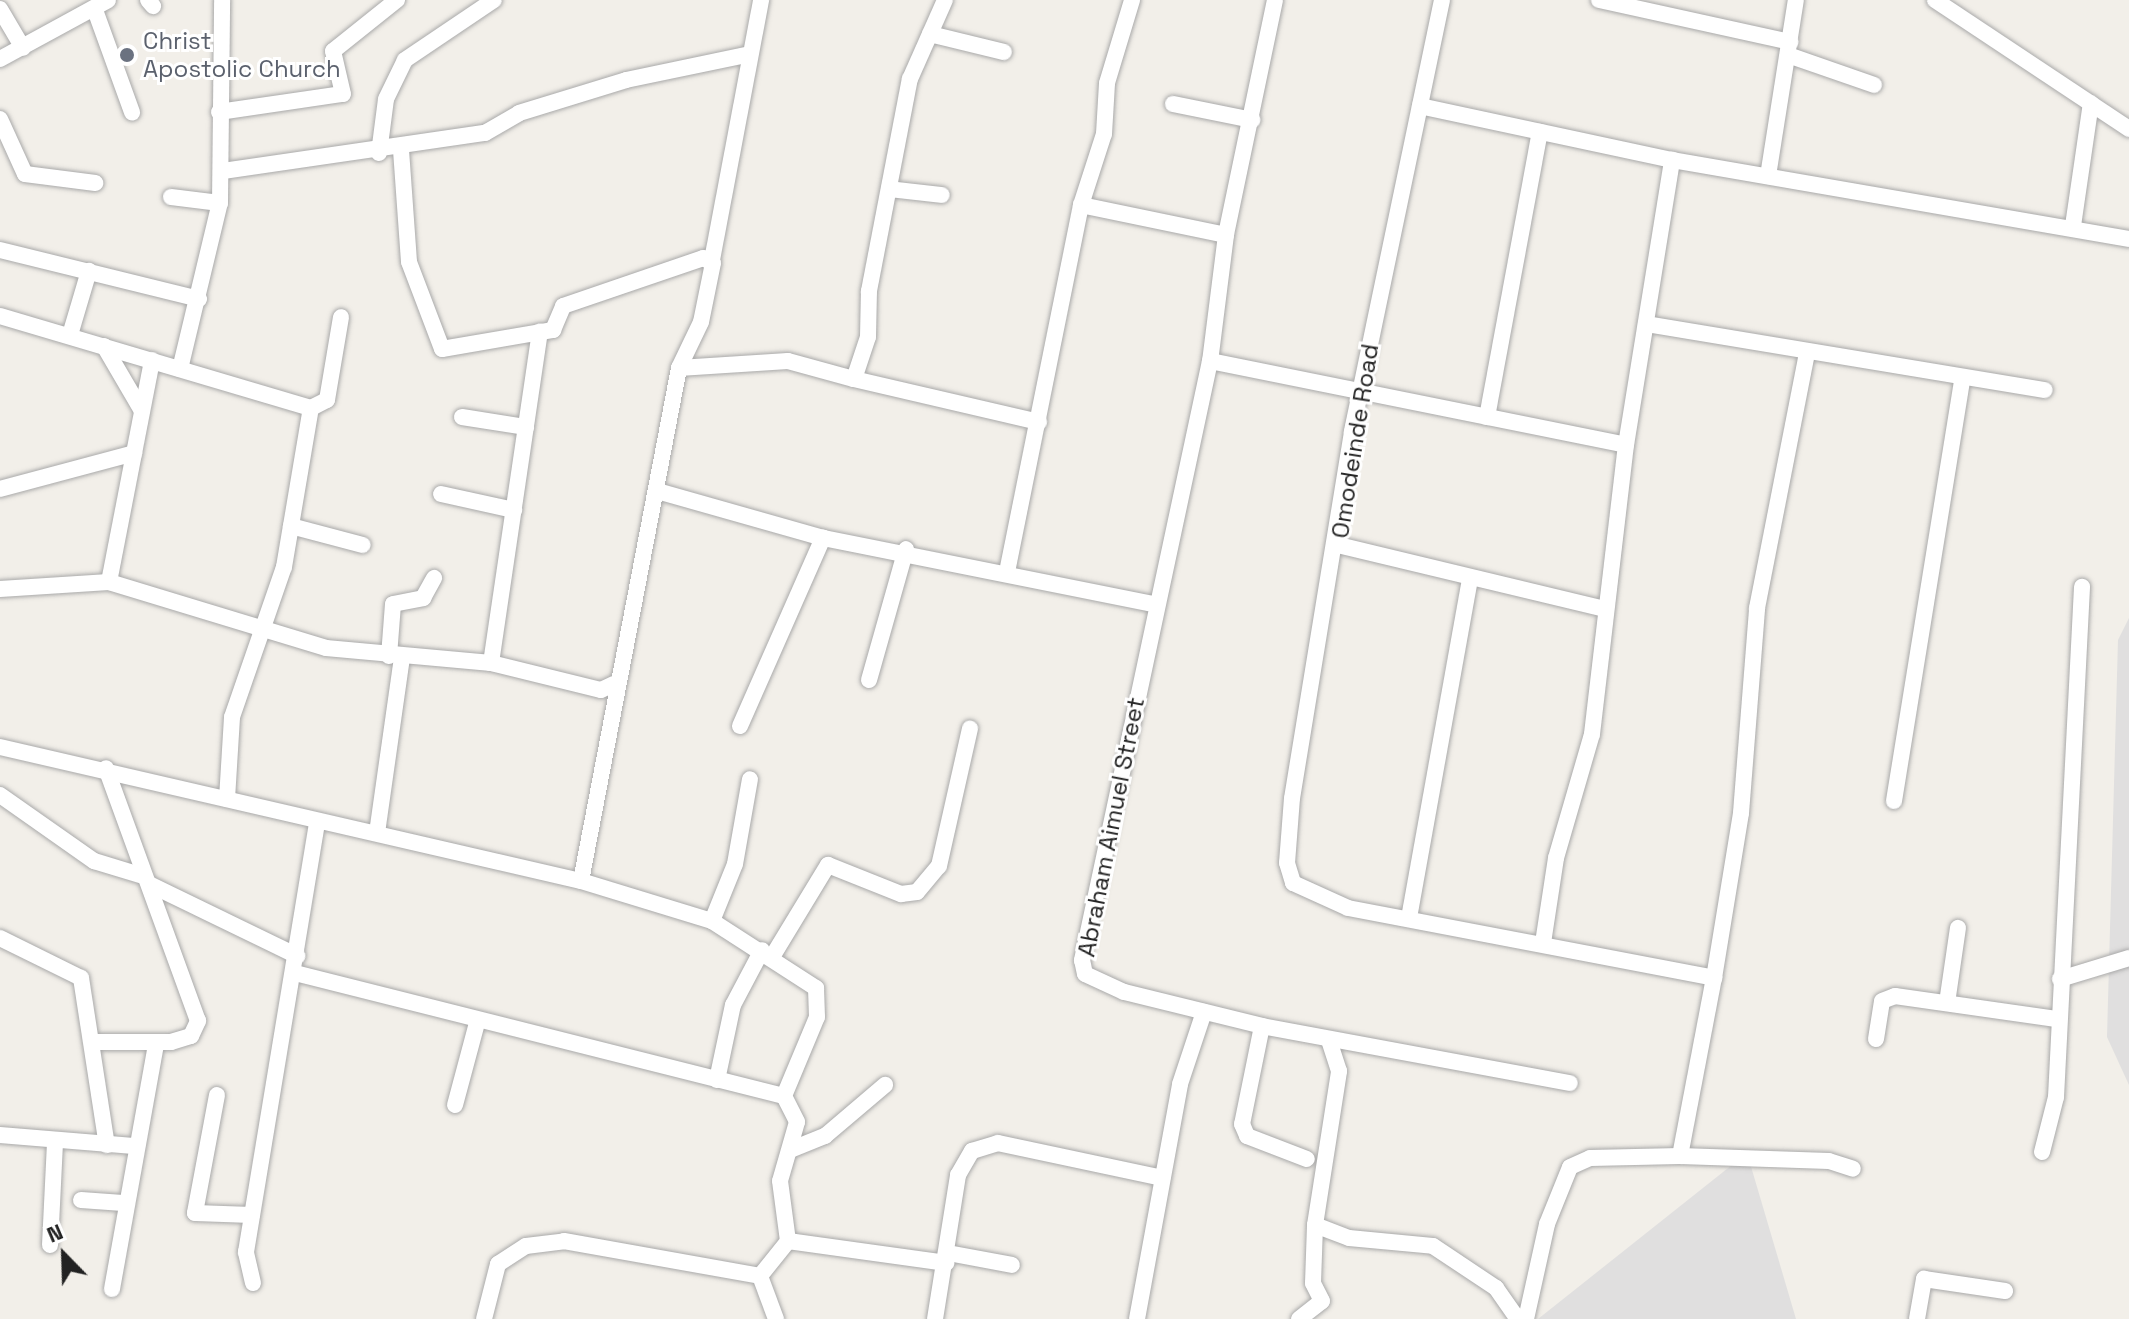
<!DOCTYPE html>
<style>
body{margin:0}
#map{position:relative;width:2129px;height:1319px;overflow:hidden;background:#f2efe9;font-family:"Space Grotesk",sans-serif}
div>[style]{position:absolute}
.residential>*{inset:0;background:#e0dfdf}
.roads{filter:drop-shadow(0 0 2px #a9a9a9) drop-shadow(0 0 2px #a9a9a9)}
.minor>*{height:16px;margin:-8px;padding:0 8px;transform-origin:8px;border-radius:8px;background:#fff}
.dots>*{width:22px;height:22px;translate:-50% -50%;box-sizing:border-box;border:4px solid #fff;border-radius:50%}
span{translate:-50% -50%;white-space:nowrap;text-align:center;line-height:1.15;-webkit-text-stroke:6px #fff;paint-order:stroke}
.worship-label{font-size:24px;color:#5b616d}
.left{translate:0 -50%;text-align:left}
.street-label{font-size:24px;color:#222}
.north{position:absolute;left:24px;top:1215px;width:80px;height:80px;-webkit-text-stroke:6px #fff;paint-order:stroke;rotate:337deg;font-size:22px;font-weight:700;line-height:32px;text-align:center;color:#222}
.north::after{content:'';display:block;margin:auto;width:28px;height:36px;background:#222;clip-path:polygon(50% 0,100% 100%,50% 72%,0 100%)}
</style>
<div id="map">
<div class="residential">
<div style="clip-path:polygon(2129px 618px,2129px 1085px,2107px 1037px,2118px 640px)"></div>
<div style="clip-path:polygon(1747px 1153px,1796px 1319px,1538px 1319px)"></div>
</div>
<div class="roads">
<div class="minor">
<div style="left:148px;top:0;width:8px;rotate:50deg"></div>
<div style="left:1275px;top:0;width:240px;rotate:101.8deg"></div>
<div style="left:1226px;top:235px;width:127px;rotate:97.2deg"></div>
<div style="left:1210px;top:361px;width:613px;rotate:102.06deg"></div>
<div style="left:1082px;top:960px;width:14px;rotate:78deg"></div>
<div style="left:1085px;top:974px;width:43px;rotate:24.8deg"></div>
<div style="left:1124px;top:992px;width:142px;rotate:13.8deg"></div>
<div style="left:1262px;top:1026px;width:313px;rotate:10.5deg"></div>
<div style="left:1442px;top:0;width:441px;rotate:101.8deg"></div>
<div style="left:1352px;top:432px;width:371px;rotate:99.3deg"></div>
<div style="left:1292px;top:798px;width:65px;rotate:94.4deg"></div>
<div style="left:1287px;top:863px;width:21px;rotate:73deg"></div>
<div style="left:1293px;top:883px;width:60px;rotate:24.4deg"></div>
<div style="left:1348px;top:908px;width:373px;rotate:10.8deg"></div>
<div style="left:1714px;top:978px;width:167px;rotate:-80.7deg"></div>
<div style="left:1741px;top:813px;width:206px;rotate:-85.5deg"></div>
<div style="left:1757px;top:608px;width:260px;rotate:-78.9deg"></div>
<div style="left:1599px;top:0;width:196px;rotate:12.4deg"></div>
<div style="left:1935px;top:0;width:233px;rotate:33.6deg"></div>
<div style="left:0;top:9px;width:45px;rotate:59.5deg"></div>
<div style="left:95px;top:10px;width:109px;rotate:70.1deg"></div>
<div style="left:930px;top:34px;width:76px;rotate:13.7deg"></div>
<div style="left:1788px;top:55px;width:91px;rotate:19.2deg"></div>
<div style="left:0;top:59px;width:123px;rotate:-28.6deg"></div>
<div style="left:1173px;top:104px;width:81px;rotate:11.4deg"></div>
<div style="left:1420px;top:106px;width:258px;rotate:12.1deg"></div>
<div style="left:1672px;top:160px;width:464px;rotate:9.8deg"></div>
<div style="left:219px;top:112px;width:125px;rotate:-8.3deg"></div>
<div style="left:343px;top:94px;width:44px;rotate:-103.1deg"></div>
<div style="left:333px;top:51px;width:82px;rotate:-38.6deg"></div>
<div style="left:0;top:119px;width:60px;rotate:65.6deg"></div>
<div style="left:25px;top:174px;width:71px;rotate:7.3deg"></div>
<div style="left:401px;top:150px;width:112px;rotate:85.9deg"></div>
<div style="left:409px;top:262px;width:93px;rotate:69.2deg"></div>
<div style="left:442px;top:349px;width:113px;rotate:-9.7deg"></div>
<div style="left:553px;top:330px;width:26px;rotate:-67deg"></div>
<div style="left:563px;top:306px;width:148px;rotate:-18.9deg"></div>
<div style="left:703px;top:258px;width:11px;rotate:27deg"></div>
<div style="left:713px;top:263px;width:60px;rotate:101.5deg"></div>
<div style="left:701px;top:322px;width:51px;rotate:115.6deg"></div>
<div style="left:679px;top:368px;width:522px;rotate:100.82deg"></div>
<div style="left:379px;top:153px;width:54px;rotate:-82.6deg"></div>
<div style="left:386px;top:99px;width:43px;rotate:-64deg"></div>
<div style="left:405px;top:60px;width:107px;rotate:-34deg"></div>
<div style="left:223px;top:171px;width:265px;rotate:-8.3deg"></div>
<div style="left:485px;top:133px;width:39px;rotate:-30deg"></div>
<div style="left:519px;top:113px;width:112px;rotate:-17.1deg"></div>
<div style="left:626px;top:80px;width:123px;rotate:-11.8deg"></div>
<div style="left:1768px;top:176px;width:178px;rotate:-81deg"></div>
<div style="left:889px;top:189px;width:53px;rotate:6.5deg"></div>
<div style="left:171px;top:197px;width:49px;rotate:7deg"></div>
<div style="left:1081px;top:205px;width:148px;rotate:11.7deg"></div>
<div style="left:2073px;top:226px;width:124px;rotate:-81.7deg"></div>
<div style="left:0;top:250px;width:205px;rotate:13.8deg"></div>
<div style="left:712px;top:260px;width:265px;rotate:-79.3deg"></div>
<div style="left:0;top:316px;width:324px;rotate:16.5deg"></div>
<div style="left:311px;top:408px;width:18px;rotate:-27deg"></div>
<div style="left:327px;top:400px;width:84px;rotate:-80.4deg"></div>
<div style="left:1646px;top:324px;width:404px;rotate:9.4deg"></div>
<div style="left:70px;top:335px;width:67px;rotate:-73.5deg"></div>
<div style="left:104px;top:346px;width:75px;rotate:59.7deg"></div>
<div style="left:1210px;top:361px;width:424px;rotate:11.4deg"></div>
<div style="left:679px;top:368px;width:109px;rotate:-3.7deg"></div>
<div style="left:788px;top:361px;width:68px;rotate:15.3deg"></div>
<div style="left:854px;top:379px;width:44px;rotate:-71.6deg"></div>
<div style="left:868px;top:337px;width:46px;rotate:-88.8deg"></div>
<div style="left:869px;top:291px;width:216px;rotate:-79.1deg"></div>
<div style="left:910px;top:79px;width:86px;rotate:-66.1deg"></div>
<div style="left:180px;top:369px;width:171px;rotate:-76.5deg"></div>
<div style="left:220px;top:203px;width:203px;rotate:-89.4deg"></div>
<div style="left:854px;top:379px;width:190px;rotate:13.1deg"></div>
<div style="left:462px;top:417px;width:65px;rotate:8.9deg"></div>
<div style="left:1487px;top:417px;width:290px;rotate:-79.5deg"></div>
<div style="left:0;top:489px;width:139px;rotate:-15deg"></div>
<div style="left:657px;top:491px;width:173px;rotate:15.8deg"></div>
<div style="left:823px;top:538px;width:338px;rotate:11.3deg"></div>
<div style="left:441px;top:494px;width:75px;rotate:12.4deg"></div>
<div style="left:291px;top:526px;width:74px;rotate:14.8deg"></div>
<div style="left:1338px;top:545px;width:275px;rotate:13.5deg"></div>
<div style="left:1007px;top:572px;width:374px;rotate:-78.6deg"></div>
<div style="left:1081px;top:205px;width:75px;rotate:-72.1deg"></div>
<div style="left:1104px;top:134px;width:51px;rotate:-86.6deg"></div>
<div style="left:1107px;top:83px;width:87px;rotate:-73.2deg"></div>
<div style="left:109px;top:582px;width:226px;rotate:-79deg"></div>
<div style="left:0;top:589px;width:109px;rotate:-3.7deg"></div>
<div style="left:109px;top:582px;width:227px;rotate:16.9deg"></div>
<div style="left:326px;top:648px;width:166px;rotate:5.2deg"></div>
<div style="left:491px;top:663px;width:113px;rotate:13.8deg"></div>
<div style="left:601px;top:690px;width:14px;rotate:-25deg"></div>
<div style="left:389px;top:656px;width:52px;rotate:-85.6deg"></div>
<div style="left:393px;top:604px;width:31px;rotate:-11deg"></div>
<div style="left:423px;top:598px;width:23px;rotate:-61deg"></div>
<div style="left:491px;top:663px;width:335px;rotate:-81.6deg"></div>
<div style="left:869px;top:680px;width:136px;rotate:-74.2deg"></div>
<div style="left:740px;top:726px;width:206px;rotate:-66.2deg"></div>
<div style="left:0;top:747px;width:596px;rotate:12.99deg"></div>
<div style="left:581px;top:881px;width:137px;rotate:17deg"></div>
<div style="left:712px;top:921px;width:124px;rotate:32.8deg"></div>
<div style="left:816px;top:988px;width:29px;rotate:88deg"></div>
<div style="left:817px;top:1017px;width:86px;rotate:112.7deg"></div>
<div style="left:0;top:795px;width:115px;rotate:35.1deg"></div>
<div style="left:94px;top:861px;width:51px;rotate:17deg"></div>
<div style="left:227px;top:799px;width:82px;rotate:-86.5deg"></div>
<div style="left:232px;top:717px;width:159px;rotate:-70.9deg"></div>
<div style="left:284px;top:567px;width:161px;rotate:-80.4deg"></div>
<div style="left:1894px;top:801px;width:425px;rotate:-80.8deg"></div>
<div style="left:377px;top:833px;width:177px;rotate:-81.9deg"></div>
<div style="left:149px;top:884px;width:165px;rotate:25.9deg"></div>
<div style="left:1409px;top:918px;width:345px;rotate:-79.8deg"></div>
<div style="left:712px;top:921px;width:61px;rotate:-68deg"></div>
<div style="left:735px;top:864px;width:86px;rotate:-80deg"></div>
<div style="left:0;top:938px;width:90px;rotate:26.3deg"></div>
<div style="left:81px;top:978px;width:169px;rotate:81.2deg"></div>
<div style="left:1543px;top:943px;width:86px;rotate:-81.3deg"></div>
<div style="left:1556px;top:858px;width:129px;rotate:-73.8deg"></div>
<div style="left:1592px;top:734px;width:291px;rotate:-83.3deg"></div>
<div style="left:1626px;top:445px;width:289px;rotate:-80.8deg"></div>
<div style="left:772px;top:957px;width:108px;rotate:-58.7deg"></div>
<div style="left:828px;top:865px;width:79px;rotate:21.7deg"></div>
<div style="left:901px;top:894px;width:16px;rotate:-7deg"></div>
<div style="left:917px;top:892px;width:34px;rotate:-50deg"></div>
<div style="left:939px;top:866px;width:141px;rotate:-77.3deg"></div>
<div style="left:295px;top:973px;width:504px;rotate:14.12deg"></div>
<div style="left:784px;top:1096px;width:29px;rotate:63deg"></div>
<div style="left:797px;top:1122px;width:61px;rotate:106.1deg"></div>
<div style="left:780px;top:1181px;width:61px;rotate:82.4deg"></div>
<div style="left:2060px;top:979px;width:72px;rotate:-16.9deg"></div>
<div style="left:1947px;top:1003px;width:76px;rotate:-81.7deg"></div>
<div style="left:1262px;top:1026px;width:100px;rotate:101.5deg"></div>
<div style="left:1242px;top:1124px;width:13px;rotate:67deg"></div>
<div style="left:1247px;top:1136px;width:64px;rotate:21deg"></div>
<div style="left:1876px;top:1039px;width:38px;rotate:-81deg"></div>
<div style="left:1882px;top:1001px;width:14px;rotate:-21deg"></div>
<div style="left:1895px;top:996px;width:163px;rotate:8.1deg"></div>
<div style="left:92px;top:1042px;width:79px"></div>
<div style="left:171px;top:1042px;width:21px;rotate:-17deg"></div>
<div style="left:191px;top:1036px;width:17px;rotate:-65deg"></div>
<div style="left:198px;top:1021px;width:269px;rotate:-110deg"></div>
<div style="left:717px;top:1080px;width:77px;rotate:-78deg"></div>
<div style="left:733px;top:1005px;width:62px;rotate:-62.2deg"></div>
<div style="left:217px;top:1095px;width:120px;rotate:100.6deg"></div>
<div style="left:195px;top:1213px;width:57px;rotate:2deg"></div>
<div style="left:455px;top:1105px;width:85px;rotate:-75deg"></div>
<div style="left:0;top:1135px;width:134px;rotate:4.7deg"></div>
<div style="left:790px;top:1150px;width:38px;rotate:-22deg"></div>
<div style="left:825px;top:1136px;width:79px;rotate:-40.4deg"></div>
<div style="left:2042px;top:1152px;width:57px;rotate:-75.7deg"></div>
<div style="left:2056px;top:1097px;width:511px;rotate:-87.08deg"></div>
<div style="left:1680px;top:1156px;width:181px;rotate:-79.2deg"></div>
<div style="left:81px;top:1200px;width:42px;rotate:4.1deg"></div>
<div style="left:1315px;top:1225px;width:36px;rotate:21deg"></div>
<div style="left:1349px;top:1238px;width:84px;rotate:5.4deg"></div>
<div style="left:1433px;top:1246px;width:76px;rotate:33.7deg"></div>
<div style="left:1496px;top:1288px;width:38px;rotate:55deg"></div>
<div style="left:50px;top:1245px;width:102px;rotate:-87.2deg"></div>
<div style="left:948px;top:1253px;width:65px;rotate:10.6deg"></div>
<div style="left:760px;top:1276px;width:45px;rotate:-51.3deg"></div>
<div style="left:788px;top:1241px;width:160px;rotate:7.9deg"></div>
<div style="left:760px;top:1276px;width:46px;rotate:69.6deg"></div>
<div style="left:253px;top:1283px;width:32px;rotate:-103deg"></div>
<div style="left:246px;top:1252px;width:436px;rotate:-80.6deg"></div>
<div style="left:112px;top:1289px;width:249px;rotate:-79.8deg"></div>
<div style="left:484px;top:1319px;width:57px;rotate:-75.7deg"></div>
<div style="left:498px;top:1264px;width:33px;rotate:-33deg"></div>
<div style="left:526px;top:1246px;width:38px;rotate:-7deg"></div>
<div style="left:564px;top:1241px;width:199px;rotate:10.1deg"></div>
<div style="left:935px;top:1319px;width:146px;rotate:-80.9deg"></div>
<div style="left:958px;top:1175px;width:28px;rotate:-60deg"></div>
<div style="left:972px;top:1151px;width:27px;rotate:-17deg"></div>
<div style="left:998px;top:1143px;width:168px;rotate:12deg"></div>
<div style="left:1137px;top:1319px;width:239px;rotate:-79.6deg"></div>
<div style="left:1180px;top:1084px;width:76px;rotate:-71.6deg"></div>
<div style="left:1299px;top:1319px;width:29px;rotate:-38deg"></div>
<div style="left:1322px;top:1301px;width:20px;rotate:-117deg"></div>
<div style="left:1313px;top:1283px;width:58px;rotate:-88deg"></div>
<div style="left:1315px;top:1225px;width:156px;rotate:-81.1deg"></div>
<div style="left:1339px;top:1071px;width:33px;rotate:-108deg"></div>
<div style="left:1526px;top:1319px;width:97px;rotate:-77.5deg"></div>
<div style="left:1547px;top:1224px;width:61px;rotate:-68deg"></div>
<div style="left:1570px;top:1167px;width:22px;rotate:-24deg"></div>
<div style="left:1590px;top:1158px;width:90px;rotate:-1.3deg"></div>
<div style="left:1680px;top:1156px;width:149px;rotate:1.9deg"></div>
<div style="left:1829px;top:1161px;width:25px;rotate:18deg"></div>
<div style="left:1917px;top:1319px;width:41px;rotate:-80.1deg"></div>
<div style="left:1924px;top:1279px;width:82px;rotate:8.4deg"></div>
</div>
</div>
<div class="dots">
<div style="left:127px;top:55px;background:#6b7280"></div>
</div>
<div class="worship-label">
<span class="left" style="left:143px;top:55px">Christ<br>Apostolic Church</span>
</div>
<div class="street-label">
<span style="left:1355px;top:441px;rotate:-81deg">Omodeinde Road</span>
<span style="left:1111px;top:827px;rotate:-79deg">Abraham Aimuel Street</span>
</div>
<div class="north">N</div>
</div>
